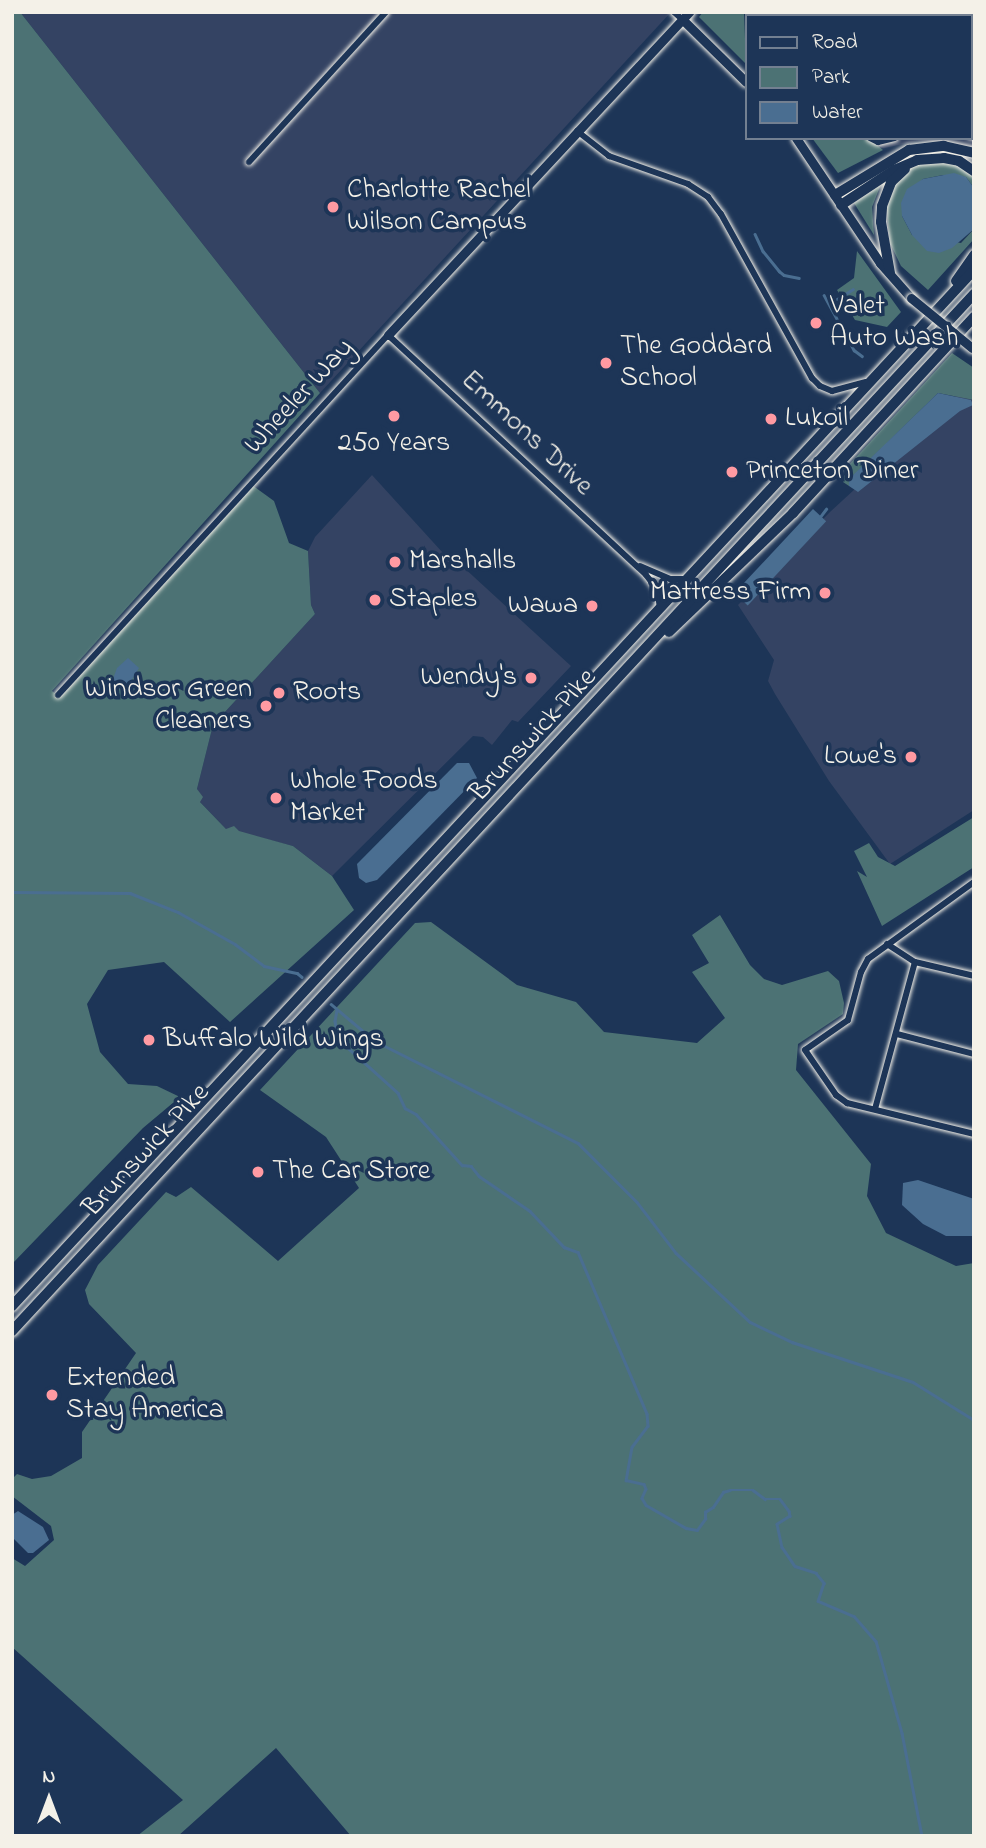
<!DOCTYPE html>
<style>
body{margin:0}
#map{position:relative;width:986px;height:1848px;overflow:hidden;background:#1d3557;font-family:"Indie Flower",sans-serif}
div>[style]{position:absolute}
.built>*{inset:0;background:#344363}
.green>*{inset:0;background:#4c7274}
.water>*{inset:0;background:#4a6e91;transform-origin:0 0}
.stream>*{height:2.5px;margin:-1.25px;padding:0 1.25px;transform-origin:1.25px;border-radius:1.25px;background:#4a6e91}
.roads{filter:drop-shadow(0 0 2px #f4f1e8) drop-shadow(0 0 2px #f4f1e8)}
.street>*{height:6px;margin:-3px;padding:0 3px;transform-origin:3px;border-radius:3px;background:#1d3557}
.secondary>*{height:9px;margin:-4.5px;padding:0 4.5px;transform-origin:4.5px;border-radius:4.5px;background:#1d3557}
.highway>*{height:10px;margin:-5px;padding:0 5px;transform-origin:5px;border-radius:5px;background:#1d3557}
.bridges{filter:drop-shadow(0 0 2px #f4f1e8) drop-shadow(0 0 2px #f4f1e8)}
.secondary-bridge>*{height:9px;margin:-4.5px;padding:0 4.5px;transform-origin:4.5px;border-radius:4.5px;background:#1d3557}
.dots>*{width:19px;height:19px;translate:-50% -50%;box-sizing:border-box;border:4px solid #1d3557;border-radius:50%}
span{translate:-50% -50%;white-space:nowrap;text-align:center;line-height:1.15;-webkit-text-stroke:7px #1d3557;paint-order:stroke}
.poi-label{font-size:28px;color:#f4f1e8}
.left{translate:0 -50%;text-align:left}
.right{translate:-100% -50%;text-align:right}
.street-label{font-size:28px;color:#f4f1e8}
.frame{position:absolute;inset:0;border:14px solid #f4f1e8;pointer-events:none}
.legend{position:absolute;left:745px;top:14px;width:228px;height:126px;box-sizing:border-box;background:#1d3557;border:2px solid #738091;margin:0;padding:9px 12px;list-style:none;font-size:21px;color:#f4f1e8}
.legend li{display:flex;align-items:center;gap:14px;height:35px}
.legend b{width:35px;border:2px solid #738091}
.north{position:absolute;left:14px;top:1764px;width:70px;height:70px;-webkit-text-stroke:5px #1d3557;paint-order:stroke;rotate:0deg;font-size:19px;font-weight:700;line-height:28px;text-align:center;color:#f4f1e8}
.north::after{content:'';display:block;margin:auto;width:24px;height:32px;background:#f4f1e8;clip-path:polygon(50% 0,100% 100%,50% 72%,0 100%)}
</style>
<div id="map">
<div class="built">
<div style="clip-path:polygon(20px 12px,671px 12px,320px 393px)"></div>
<div style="clip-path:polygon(766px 12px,974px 12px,974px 149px,940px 142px,917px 141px,884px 148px,866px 145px,859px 138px,970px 138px,970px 16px,765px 16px)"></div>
<div style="clip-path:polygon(957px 395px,974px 400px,974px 810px,890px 864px,829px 781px,775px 694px,768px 681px,774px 660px,738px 605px,830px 512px)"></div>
<div style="clip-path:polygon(372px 475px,443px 553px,461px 565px,571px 666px,518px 722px,512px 720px,492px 745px,483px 737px,473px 736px,332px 876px,293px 846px,226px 829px,200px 802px,197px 789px,213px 725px,315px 614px,311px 605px,308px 551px,315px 537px)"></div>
</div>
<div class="green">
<div style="clip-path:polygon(12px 12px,20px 12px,320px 393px,52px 691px,57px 695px,252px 485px,274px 501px,289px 543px,308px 551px,311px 605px,315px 614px,213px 725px,197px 789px,203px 797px,200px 802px,226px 829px,234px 826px,239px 831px,293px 846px,332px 876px,354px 910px,230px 1022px,164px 962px,108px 970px,87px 1004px,100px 1052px,128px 1084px,157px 1086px,180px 1097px,143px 1128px,12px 1264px)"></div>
<div style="clip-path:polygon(703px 12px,744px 12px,746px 64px,699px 17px)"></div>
<div style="clip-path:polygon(812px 138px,868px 138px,883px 150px,838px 173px)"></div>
<div style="clip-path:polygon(938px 160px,961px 165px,974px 175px,974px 188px,966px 177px,943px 175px,923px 179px,902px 203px,902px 216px,912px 235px,961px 243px,974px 229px,974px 239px,928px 290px,901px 266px,890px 243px,886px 203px,894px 183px,916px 164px)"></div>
<div style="clip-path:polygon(881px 184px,872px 207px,874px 235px,854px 203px)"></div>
<div style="clip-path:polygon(857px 251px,901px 312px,887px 327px,855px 320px,837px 290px,854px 278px)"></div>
<div style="clip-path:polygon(952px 353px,974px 368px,974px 400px,938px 393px,850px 479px,849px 486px,843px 482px,847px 467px)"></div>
<div style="clip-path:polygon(974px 817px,974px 867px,882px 926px,857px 871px,867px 877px,854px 851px,869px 843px,878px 857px,895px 866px)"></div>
<div style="clip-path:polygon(720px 915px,750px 965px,764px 979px,782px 985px,828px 971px,839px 981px,844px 1003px,843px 1014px,798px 1044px,796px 1070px,871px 1164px,867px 1196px,886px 1233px,956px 1266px,974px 1263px,974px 1836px,351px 1836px,276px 1748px,178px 1836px,137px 1836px,183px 1800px,12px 1647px,12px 1558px,25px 1566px,54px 1540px,51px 1526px,12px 1496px,12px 1479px,17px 1474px,32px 1479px,51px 1476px,82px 1458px,82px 1432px,136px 1353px,89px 1304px,85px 1290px,98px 1265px,166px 1192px,176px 1197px,191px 1187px,278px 1261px,359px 1188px,326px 1137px,260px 1090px,415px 923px,431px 922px,517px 985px,576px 1002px,604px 1032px,697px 1043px,725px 1018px,692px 972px,709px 963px,692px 935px)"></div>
</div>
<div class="water">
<div style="clip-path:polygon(954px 173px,966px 177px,974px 188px,974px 229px,952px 248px,939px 253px,927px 251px,912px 235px,902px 216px,901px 203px,907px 189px,923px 179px)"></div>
<div style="clip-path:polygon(938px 393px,971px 400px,973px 405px,960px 411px,858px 492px,849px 486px,849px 479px)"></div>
<div style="left:813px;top:509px;width:18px;height:115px;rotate:43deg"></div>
<div style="clip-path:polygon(128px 658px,139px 668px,131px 681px,118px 690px,109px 690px,117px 668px)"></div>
<div style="clip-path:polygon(457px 763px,469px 763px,477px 778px,377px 880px,366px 883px,359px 878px,357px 864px)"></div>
<div style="clip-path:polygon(918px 1180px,974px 1199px,974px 1236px,946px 1236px,923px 1224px,902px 1205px,903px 1183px)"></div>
<div style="clip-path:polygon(18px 1511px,43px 1527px,49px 1540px,33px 1553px,28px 1553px,12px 1537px,12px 1515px)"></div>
</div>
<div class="stream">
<div style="left:755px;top:234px;width:19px;rotate:65deg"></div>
<div style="left:763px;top:251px;width:26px;rotate:51deg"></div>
<div style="left:779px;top:271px;width:6px;rotate:39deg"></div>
<div style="left:784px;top:275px;width:15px;rotate:11deg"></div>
<div style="left:824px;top:295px;width:63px;rotate:61.4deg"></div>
<div style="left:854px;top:350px;width:10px;rotate:37deg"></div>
<div style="left:832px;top:307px;width:6px;rotate:-72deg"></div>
<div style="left:834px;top:301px;width:22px;rotate:-32deg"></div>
<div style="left:820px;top:517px;width:10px;rotate:-53deg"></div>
<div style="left:12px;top:892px;width:118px;rotate:0.5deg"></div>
<div style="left:130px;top:893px;width:52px;rotate:21.6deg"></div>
<div style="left:178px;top:912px;width:65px;rotate:29.3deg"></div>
<div style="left:235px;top:944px;width:36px;rotate:37deg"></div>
<div style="left:264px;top:966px;width:34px;rotate:12deg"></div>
<div style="left:297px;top:973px;width:6px;rotate:39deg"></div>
<div style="left:331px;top:1004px;width:57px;rotate:40.1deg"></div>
<div style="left:375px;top:1041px;width:227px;rotate:26.7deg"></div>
<div style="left:578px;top:1143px;width:83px;rotate:45deg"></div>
<div style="left:637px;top:1202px;width:64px;rotate:52.6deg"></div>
<div style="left:676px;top:1253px;width:101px;rotate:43deg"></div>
<div style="left:750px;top:1322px;width:47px;rotate:25.5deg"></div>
<div style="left:792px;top:1342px;width:127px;rotate:18.3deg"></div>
<div style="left:913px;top:1382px;width:72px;rotate:31.9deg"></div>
<div style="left:337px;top:1010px;width:11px;rotate:100deg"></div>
<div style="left:335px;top:1021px;width:11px;rotate:80deg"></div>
<div style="left:337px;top:1032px;width:18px;rotate:56deg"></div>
<div style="left:347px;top:1047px;width:69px;rotate:42deg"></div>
<div style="left:398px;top:1093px;width:17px;rotate:65deg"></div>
<div style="left:405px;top:1108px;width:13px;rotate:29deg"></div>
<div style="left:416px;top:1114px;width:69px;rotate:48deg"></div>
<div style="left:462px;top:1165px;width:9px;rotate:6deg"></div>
<div style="left:471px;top:1166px;width:13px;rotate:51deg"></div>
<div style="left:479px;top:1176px;width:62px;rotate:34.5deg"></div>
<div style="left:530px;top:1211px;width:50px;rotate:46.6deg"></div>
<div style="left:564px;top:1247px;width:15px;rotate:20deg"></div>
<div style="left:578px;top:1252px;width:176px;rotate:66.9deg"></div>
<div style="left:647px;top:1414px;width:12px;rotate:85deg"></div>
<div style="left:648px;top:1426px;width:26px;rotate:127deg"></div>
<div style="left:632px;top:1447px;width:34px;rotate:100deg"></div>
<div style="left:626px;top:1480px;width:18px;rotate:13deg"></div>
<div style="left:644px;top:1484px;width:5px;rotate:68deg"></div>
<div style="left:646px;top:1489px;width:10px;rotate:114deg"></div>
<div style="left:642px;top:1498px;width:8px;rotate:60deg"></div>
<div style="left:646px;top:1505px;width:46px;rotate:29.9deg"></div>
<div style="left:686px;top:1528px;width:11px;rotate:10deg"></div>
<div style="left:697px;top:1530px;width:14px;rotate:-54deg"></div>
<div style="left:705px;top:1519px;width:7px;rotate:-90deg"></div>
<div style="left:705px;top:1512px;width:9px;rotate:-32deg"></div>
<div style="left:713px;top:1507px;width:18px;rotate:-56deg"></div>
<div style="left:723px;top:1492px;width:7px;rotate:-16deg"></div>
<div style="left:730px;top:1490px;width:23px"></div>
<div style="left:753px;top:1490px;width:15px;rotate:37deg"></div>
<div style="left:765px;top:1499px;width:15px"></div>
<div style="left:780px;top:1499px;width:15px;rotate:53deg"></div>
<div style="left:789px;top:1511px;width:5px;rotate:79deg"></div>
<div style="left:790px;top:1516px;width:15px;rotate:148deg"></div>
<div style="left:777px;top:1524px;width:24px;rotate:78deg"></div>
<div style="left:782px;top:1547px;width:23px;rotate:56deg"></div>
<div style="left:795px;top:1566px;width:22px;rotate:18deg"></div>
<div style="left:816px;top:1573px;width:13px;rotate:51deg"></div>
<div style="left:824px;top:1583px;width:19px;rotate:108deg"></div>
<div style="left:818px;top:1601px;width:39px;rotate:23deg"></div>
<div style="left:854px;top:1616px;width:33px;rotate:49deg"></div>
<div style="left:876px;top:1641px;width:96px;rotate:74.2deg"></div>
<div style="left:902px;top:1733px;width:105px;rotate:79deg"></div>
</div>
<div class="roads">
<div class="street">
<div style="left:674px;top:12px;width:12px;rotate:42deg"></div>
<div style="left:772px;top:16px;width:4px;rotate:-90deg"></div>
<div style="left:577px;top:131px;width:41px;rotate:38deg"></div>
<div style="left:609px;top:156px;width:84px;rotate:19.5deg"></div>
<div style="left:688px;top:184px;width:24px;rotate:33deg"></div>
<div style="left:708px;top:197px;width:21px;rotate:53deg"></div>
<div style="left:721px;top:214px;width:188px;rotate:61deg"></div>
<div style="left:812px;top:378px;width:11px;rotate:45deg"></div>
<div style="left:820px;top:386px;width:13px;rotate:23deg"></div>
<div style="left:832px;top:391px;width:35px;rotate:-15deg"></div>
<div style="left:970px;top:135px;width:4px;rotate:14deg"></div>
<div style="left:870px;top:138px;width:9px;rotate:27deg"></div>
<div style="left:878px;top:142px;width:17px;rotate:-13deg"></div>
<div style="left:249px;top:162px;width:203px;rotate:-47.6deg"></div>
<div style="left:640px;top:566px;width:33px;rotate:23deg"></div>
<div style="left:670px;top:579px;width:15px"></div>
<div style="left:58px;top:695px;width:488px;rotate:-47.5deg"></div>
<div style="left:388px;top:335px;width:352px;rotate:42.9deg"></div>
<div style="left:646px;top:575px;width:18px;rotate:52deg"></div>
<div style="left:657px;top:589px;width:18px;rotate:81deg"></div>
<div style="left:974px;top:882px;width:131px;rotate:144deg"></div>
<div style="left:868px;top:959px;width:15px;rotate:118deg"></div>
<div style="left:861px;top:972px;width:50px;rotate:105.2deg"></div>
<div style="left:848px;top:1020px;width:52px;rotate:145.1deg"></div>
<div style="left:805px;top:1050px;width:55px;rotate:55.4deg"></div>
<div style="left:836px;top:1095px;width:14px;rotate:36deg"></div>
<div style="left:847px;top:1103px;width:131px;rotate:13.7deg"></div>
<div style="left:887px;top:944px;width:33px;rotate:33deg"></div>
<div style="left:915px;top:962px;width:61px;rotate:13.3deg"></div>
<div style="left:897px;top:1034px;width:80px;rotate:14.6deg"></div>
<div style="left:875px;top:1109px;width:152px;rotate:-74.8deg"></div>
</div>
<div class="secondary">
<div style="left:683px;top:20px;width:88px;rotate:44.5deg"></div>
<div style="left:796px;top:138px;width:151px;rotate:56.1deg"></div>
<div style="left:880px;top:263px;width:47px;rotate:48.5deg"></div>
<div style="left:388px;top:335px;width:442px;rotate:-47deg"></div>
</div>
<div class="highway">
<div style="left:835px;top:195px;width:87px;rotate:-31.3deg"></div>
<div style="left:909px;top:150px;width:35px;rotate:-7deg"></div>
<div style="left:944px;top:146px;width:31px;rotate:13deg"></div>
<div style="left:841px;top:205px;width:64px;rotate:-33.4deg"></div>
<div style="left:894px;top:170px;width:25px;rotate:-23deg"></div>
<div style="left:917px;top:160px;width:27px;rotate:-4deg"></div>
<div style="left:944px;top:158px;width:15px;rotate:11deg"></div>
<div style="left:959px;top:161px;width:18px;rotate:34deg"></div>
<div style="left:890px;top:273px;width:52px;rotate:-100deg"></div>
<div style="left:881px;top:222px;width:16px;rotate:-86deg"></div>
<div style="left:882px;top:206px;width:26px;rotate:-69deg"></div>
<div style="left:891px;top:182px;width:19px;rotate:-43deg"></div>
<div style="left:956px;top:281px;width:32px;rotate:-55deg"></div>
<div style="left:669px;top:632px;width:172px;rotate:-43.8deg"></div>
<div style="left:793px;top:513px;width:267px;rotate:-47.3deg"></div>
<div style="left:12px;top:1306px;width:1414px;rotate:-47.12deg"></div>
<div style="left:12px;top:1331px;width:1415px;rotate:-47.15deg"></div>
</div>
</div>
<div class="bridges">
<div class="secondary-bridge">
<div style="left:911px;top:298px;width:79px;rotate:39.3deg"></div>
</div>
</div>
<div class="dots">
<div style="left:333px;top:207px;background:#ff9aa2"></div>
<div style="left:816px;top:323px;background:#ff9aa2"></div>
<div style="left:606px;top:363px;background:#ff9aa2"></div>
<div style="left:394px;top:416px;background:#ff9aa2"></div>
<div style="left:771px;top:419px;background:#ff9aa2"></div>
<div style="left:732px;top:472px;background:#ff9aa2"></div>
<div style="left:395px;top:562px;background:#ff9aa2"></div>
<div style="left:825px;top:593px;background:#ff9aa2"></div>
<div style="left:375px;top:600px;background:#ff9aa2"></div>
<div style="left:592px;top:606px;background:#ff9aa2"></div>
<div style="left:531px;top:678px;background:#ff9aa2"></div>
<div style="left:279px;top:693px;background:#ff9aa2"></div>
<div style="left:266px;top:706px;background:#ff9aa2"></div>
<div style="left:911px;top:757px;background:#ff9aa2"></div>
<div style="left:276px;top:798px;background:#ff9aa2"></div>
<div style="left:149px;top:1040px;background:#ff9aa2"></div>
<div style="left:258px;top:1172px;background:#ff9aa2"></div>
<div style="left:52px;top:1395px;background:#ff9aa2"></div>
</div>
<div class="poi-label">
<span class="left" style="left:347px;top:207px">Charlotte Rachel<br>Wilson Campus</span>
<span class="left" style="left:830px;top:323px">Valet<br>Auto Wash</span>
<span class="left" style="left:620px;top:363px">The Goddard<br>School</span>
<span class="left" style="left:785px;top:419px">Lukoil</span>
<span style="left:394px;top:444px">250 Years</span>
<span class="left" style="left:746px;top:472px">Princeton Diner</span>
<span class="left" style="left:409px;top:562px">Marshalls</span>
<span class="right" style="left:811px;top:593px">Mattress Firm</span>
<span class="left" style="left:389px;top:600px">Staples</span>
<span class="right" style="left:578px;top:606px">Wawa</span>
<span class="right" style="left:517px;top:678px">Wendy's</span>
<span class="right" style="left:252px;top:706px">Windsor Green<br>Cleaners</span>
<span class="left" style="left:293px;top:693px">Roots</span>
<span class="right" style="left:897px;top:757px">Lowe's</span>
<span class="left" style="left:290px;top:798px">Whole Foods<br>Market</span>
<span class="left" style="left:163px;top:1040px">Buffalo Wild Wings</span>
<span class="left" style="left:272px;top:1172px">The Car Store</span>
<span class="left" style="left:66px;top:1395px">Extended<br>Stay America</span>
</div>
<div class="street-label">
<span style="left:300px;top:397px;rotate:-47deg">Wheeler Way</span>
<span style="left:526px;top:434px;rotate:43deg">Emmons Drive</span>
<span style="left:534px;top:736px;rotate:-47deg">Brunswick Pike</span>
<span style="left:147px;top:1151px;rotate:-47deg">Brunswick Pike</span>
</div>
<div class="frame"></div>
<ul class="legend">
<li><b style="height:9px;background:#1d3557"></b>Road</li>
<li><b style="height:19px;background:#4c7274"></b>Park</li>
<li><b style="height:19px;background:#4a6e91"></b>Water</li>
</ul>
<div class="north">N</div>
</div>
